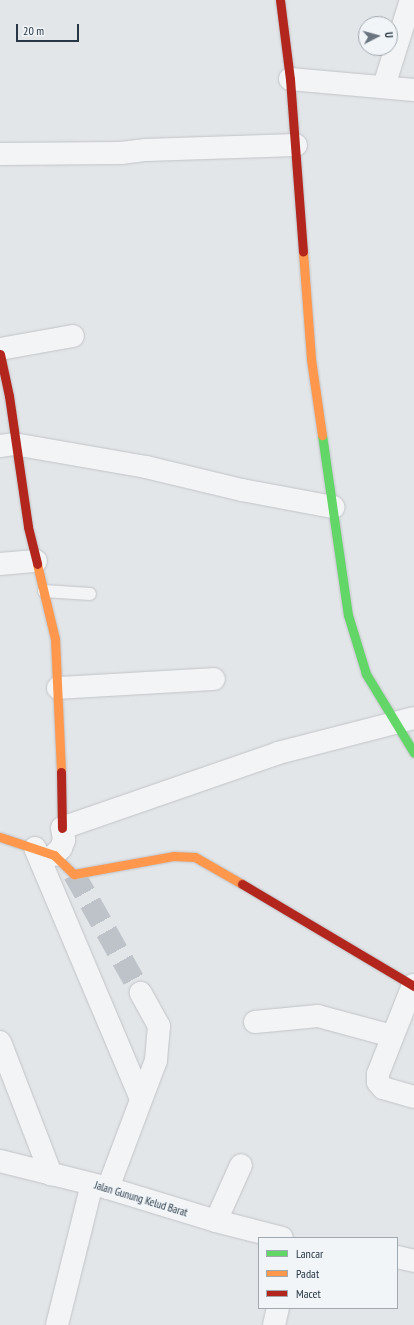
<!DOCTYPE html>
<style>
body{margin:0}
#map{position:relative;width:414px;height:1325px;overflow:hidden;background:#e3e6e9;font-family:"PT Sans Narrow",sans-serif}
div>[style]{position:absolute}
.street-tunnel>*{height:22px;margin-top:-11px;transform-origin:0;background:repeating-linear-gradient(90deg,#bdc3c8 0 22px,transparent 0 33px)}
.roads{filter:drop-shadow(0 0 1px #c1c4c7) drop-shadow(0 0 1px #c1c4c7)}
.lane>*{height:12px;margin:-6px;padding:0 6px;transform-origin:6px;border-radius:6px;background:#f3f4f6}
.street>*{height:22px;margin:-11px;padding:0 11px;transform-origin:11px;border-radius:11px;background:#f3f4f6}
.fast>*{height:9px;margin:-4.5px;padding:0 4.5px;transform-origin:4.5px;border-radius:4.5px;background:#63d668}
.slow>*{height:9px;margin:-4.5px;padding:0 4.5px;transform-origin:4.5px;border-radius:4.5px;background:#ff974d}
.jam>*{height:9px;margin:-4.5px;padding:0 4.5px;transform-origin:4.5px;border-radius:4.5px;background:#b3261e}
span{translate:-50% -50%;white-space:nowrap;text-align:center;line-height:1.15;-webkit-text-stroke:4px #f1f5f8;paint-order:stroke}
.street-label{font-size:11px;color:#273745}
.legend{position:absolute;left:258px;top:1237px;width:140px;height:72px;box-sizing:border-box;background:#f1f5f8;border:1px solid #a0a9b0;margin:0;padding:5px 7px;list-style:none;font-size:12px;color:#273745}
.legend li{display:flex;align-items:center;gap:8px;height:20px}
.legend b{width:20px;border:1px solid #a0a9b0}
.north{position:absolute;left:358px;top:16px;width:40px;height:40px;box-sizing:border-box;background:#f1f5f8;border:1px solid #a0a9b0;border-radius:50%;rotate:84deg;font-size:11px;font-weight:700;line-height:16px;text-align:center;color:#273745}
.north::after{content:'';display:block;margin:auto;width:14px;height:18px;background:#69747e;clip-path:polygon(50% 0,100% 100%,50% 72%,0 100%)}
.scale{position:absolute;left:16px;top:24px;width:63px;height:18px;box-sizing:border-box;border:2px solid #273745;border-top:0;padding-left:5px;font-size:12px;line-height:14px;white-space:nowrap;color:#273745;-webkit-text-stroke:3px #f1f5f8;paint-order:stroke}
</style>
<div id="map">
<div class="street-tunnel">
<div style="left:74px;top:874px;width:137px;rotate:60.6deg"></div>
</div>
<div class="roads">
<div class="lane">
<div style="left:44px;top:591px;width:46px;rotate:3.7deg"></div>
</div>
<div class="street">
<div style="left:290px;top:79px;width:124px;rotate:5.1deg"></div>
<div style="left:384px;top:86px;width:90px;rotate:-72.6deg"></div>
<div style="left:0;top:154px;width:121px;rotate:-0.5deg"></div>
<div style="left:121px;top:153px;width:25px;rotate:-7deg"></div>
<div style="left:146px;top:150px;width:150px;rotate:-1.9deg"></div>
<div style="left:0;top:349px;width:74px;rotate:-10.1deg"></div>
<div style="left:0;top:446px;width:14px;rotate:-8deg"></div>
<div style="left:14px;top:444px;width:134px;rotate:9.9deg"></div>
<div style="left:146px;top:467px;width:99px;rotate:13.5deg"></div>
<div style="left:242px;top:490px;width:93px;rotate:10.6deg"></div>
<div style="left:0;top:564px;width:36px;rotate:-5deg"></div>
<div style="left:58px;top:688px;width:156px;rotate:-3.3deg"></div>
<div style="left:35px;top:848px;width:272px;rotate:67.1deg"></div>
<div style="left:54px;top:855px;width:10px;rotate:-45deg"></div>
<div style="left:61px;top:848px;width:9px;rotate:-69deg"></div>
<div style="left:64px;top:840px;width:12px;rotate:-99deg"></div>
<div style="left:62px;top:828px;width:229px;rotate:-19.1deg"></div>
<div style="left:278px;top:753px;width:140px;rotate:-14.4deg"></div>
<div style="left:413px;top:985px;width:96px;rotate:111.5deg"></div>
<div style="left:378px;top:1074px;width:8px;rotate:90deg"></div>
<div style="left:378px;top:1082px;width:8px;rotate:50deg"></div>
<div style="left:383px;top:1088px;width:32px;rotate:16deg"></div>
<div style="left:255px;top:1022px;width:63px;rotate:-5.4deg"></div>
<div style="left:318px;top:1016px;width:77px;rotate:15.1deg"></div>
<div style="left:0;top:1042px;width:142px;rotate:68.9deg"></div>
<div style="left:0;top:1161px;width:111px;rotate:14deg"></div>
<div style="left:108px;top:1188px;width:113px;rotate:17deg"></div>
<div style="left:216px;top:1221px;width:68px;rotate:14.4deg"></div>
<div style="left:108px;top:1188px;width:137px;rotate:-69.4deg"></div>
<div style="left:156px;top:1060px;width:34px;rotate:-85deg"></div>
<div style="left:159px;top:1026px;width:38px;rotate:-119deg"></div>
<div style="left:216px;top:1221px;width:61px;rotate:-65.9deg"></div>
<div style="left:397px;top:1257px;width:17px;rotate:13deg"></div>
<div style="left:57px;top:1325px;width:145px;rotate:-76.1deg"></div>
<div style="left:274px;top:1325px;width:17px;rotate:-77deg"></div>
</div>
<div class="fast">
<div style="left:322px;top:435px;width:182px;rotate:81.8deg"></div>
<div style="left:348px;top:615px;width:62px;rotate:73deg"></div>
<div style="left:366px;top:674px;width:92px;rotate:58.7deg"></div>
</div>
<div class="slow">
<div style="left:303px;top:252px;width:107px;rotate:85.7deg"></div>
<div style="left:311px;top:359px;width:77px;rotate:81.8deg"></div>
<div style="left:37px;top:564px;width:77px;rotate:76.5deg"></div>
<div style="left:55px;top:639px;width:133px;rotate:87.4deg"></div>
<div style="left:0;top:837px;width:57px;rotate:18.4deg"></div>
<div style="left:54px;top:855px;width:28px;rotate:44deg"></div>
<div style="left:74px;top:874px;width:102px;rotate:-10.2deg"></div>
<div style="left:174px;top:856px;width:21px;rotate:3deg"></div>
<div style="left:195px;top:857px;width:54px;rotate:29.9deg"></div>
</div>
<div class="jam">
<div style="left:280px;top:0;width:80px;rotate:82.8deg"></div>
<div style="left:290px;top:79px;width:173px;rotate:85.7deg"></div>
<div style="left:0;top:354px;width:43px;rotate:77.9deg"></div>
<div style="left:9px;top:396px;width:132px;rotate:81.7deg"></div>
<div style="left:28px;top:527px;width:38px;rotate:76deg"></div>
<div style="left:61px;top:772px;width:56px;rotate:89deg"></div>
<div style="left:242px;top:884px;width:200px;rotate:30.7deg"></div>
</div>
</div>
<div class="street-label">
<span style="left:141px;top:1199px;rotate:17deg">Jalan Gunung Kelud Barat</span>
</div>
<ul class="legend">
<li><b style="height:5px;background:#63d668"></b>Lancar</li>
<li><b style="height:5px;background:#ff974d"></b>Padat</li>
<li><b style="height:5px;background:#b3261e"></b>Macet</li>
</ul>
<div class="north">U</div>
<div class="scale">20 m</div>
</div>
